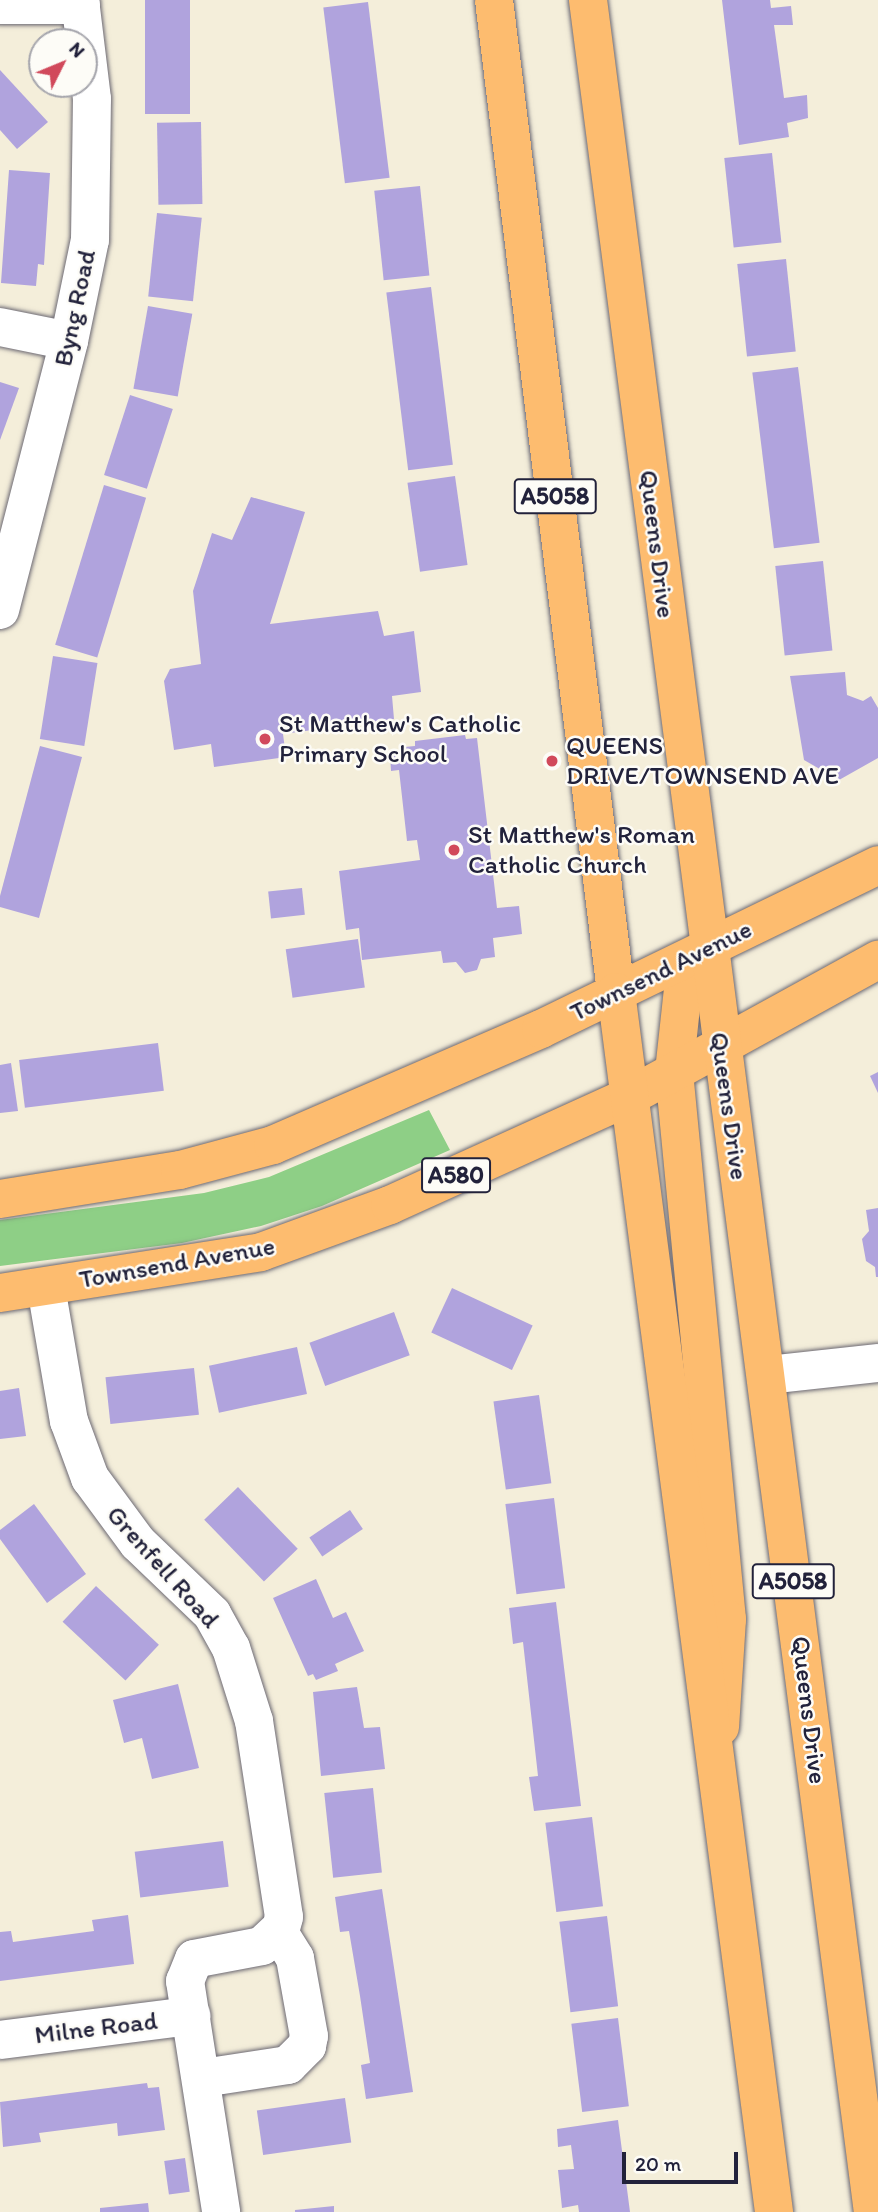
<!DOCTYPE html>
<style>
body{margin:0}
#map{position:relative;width:878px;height:2212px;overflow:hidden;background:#f4eeda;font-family:Itim,sans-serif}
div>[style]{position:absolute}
.green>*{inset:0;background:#8ecf86}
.building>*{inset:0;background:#b0a3dd;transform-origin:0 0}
.roads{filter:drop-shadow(0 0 2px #6c6973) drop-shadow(0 0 2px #6c6973)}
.street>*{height:38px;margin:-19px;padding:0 19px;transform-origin:19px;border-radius:19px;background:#fff}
.primary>*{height:38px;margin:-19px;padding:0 19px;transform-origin:19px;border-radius:19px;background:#fdbc6f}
.highway>*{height:38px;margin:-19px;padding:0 19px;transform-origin:19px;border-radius:19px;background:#fdbc6f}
.dots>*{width:19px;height:19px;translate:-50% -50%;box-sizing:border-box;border:4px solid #fdfcf7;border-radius:50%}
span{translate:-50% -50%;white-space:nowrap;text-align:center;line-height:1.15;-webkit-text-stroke:5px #fdfcf7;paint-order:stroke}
.shield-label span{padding:2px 5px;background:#fdfcf7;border:2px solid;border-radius:5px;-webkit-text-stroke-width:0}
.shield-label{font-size:24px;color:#22223b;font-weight:700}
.street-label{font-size:26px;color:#22223b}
.poi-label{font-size:26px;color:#22223b}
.left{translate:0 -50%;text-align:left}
.north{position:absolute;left:28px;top:28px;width:70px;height:70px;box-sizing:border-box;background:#fdfcf7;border:2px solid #a5a5ac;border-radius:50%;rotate:47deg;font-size:19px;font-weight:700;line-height:28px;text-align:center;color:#22223b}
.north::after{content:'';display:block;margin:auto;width:24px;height:32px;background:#d1495b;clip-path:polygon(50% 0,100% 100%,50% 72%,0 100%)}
.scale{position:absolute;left:622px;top:2152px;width:116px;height:32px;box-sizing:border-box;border:4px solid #22223b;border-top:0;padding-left:9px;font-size:21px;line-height:24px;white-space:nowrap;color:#22223b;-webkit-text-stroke:5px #fdfcf7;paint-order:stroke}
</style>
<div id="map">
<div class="green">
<div style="clip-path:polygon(429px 1110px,450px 1150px,322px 1206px,261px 1226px,182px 1243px,0 1266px,0 1220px,204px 1193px,269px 1177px)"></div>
</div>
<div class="building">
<div style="left:145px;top:0;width:45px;height:114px"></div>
<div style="clip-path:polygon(722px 0,770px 0,771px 8px,791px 6px,793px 25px,774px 25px,784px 98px,807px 95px,808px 118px,787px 123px,789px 137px,739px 145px)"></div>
<div style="left:368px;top:2px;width:177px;height:45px;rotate:83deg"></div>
<div style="clip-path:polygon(0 70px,48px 122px,17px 149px,0 130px)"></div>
<div style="left:201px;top:122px;width:82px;height:44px;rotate:89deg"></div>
<div style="left:772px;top:153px;width:90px;height:48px;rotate:84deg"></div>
<div style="clip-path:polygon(9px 170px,50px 173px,44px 265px,38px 264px,36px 286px,1px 283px)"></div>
<div style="left:420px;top:186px;width:90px;height:46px;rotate:84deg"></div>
<div style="left:157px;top:213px;width:45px;height:84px;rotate:6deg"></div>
<div style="left:786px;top:259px;width:93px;height:49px;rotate:84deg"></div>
<div style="left:431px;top:287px;width:179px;height:45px;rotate:83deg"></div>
<div style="left:148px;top:306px;width:45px;height:84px;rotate:10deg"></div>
<div style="left:798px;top:367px;width:177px;height:46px;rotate:83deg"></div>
<div style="clip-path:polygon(0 382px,19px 388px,0 440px)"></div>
<div style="left:130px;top:395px;width:45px;height:84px;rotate:18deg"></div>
<div style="left:455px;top:476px;width:90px;height:48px;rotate:82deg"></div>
<div style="left:104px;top:485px;width:44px;height:167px;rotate:17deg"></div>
<div style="clip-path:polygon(251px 497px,305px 512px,270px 624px,378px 611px,384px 636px,414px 631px,421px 692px,392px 696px,394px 719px,283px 734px,286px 757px,214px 767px,211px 744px,174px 750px,164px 681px,170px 669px,201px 664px,193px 591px,212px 533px,232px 540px)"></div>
<div style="left:823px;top:561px;width:90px;height:48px;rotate:84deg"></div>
<div style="left:53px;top:656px;width:45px;height:84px;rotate:9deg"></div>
<div style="clip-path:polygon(845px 672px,847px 695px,863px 701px,871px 696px,878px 708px,878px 758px,839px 780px,804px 760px,790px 676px)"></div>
<div style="clip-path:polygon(465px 735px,466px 739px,477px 738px,497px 908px,519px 906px,522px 934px,493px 938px,495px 957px,481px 959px,477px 970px,465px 973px,456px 962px,443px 963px,441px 951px,362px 960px,359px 928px,346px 930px,339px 871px,420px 860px,417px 840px,407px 841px,399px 770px,391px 771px,390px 755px,405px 753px,404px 747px,415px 746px,415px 741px)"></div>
<div style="clip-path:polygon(40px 746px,82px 757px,39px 918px,0 907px,0 896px)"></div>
<div style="left:302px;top:888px;width:27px;height:34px;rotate:84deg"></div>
<div style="left:358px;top:939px;width:49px;height:73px;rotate:82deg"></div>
<div style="left:158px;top:1043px;width:48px;height:140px;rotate:83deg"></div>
<div style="clip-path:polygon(11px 1063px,18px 1111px,0 1113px,0 1065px)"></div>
<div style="clip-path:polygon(878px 1072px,878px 1093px,870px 1076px)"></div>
<div style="clip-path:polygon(878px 1208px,878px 1277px,876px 1277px,875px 1267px,866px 1261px,862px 1239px,869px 1231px,866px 1210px)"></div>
<div style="left:452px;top:1288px;width:89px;height:49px;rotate:25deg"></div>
<div style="left:394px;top:1312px;width:46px;height:90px;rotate:70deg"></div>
<div style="left:297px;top:1347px;width:48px;height:90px;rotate:78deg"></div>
<div style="left:194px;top:1368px;width:47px;height:89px;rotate:84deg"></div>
<div style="clip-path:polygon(19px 1388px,26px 1436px,0 1439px,0 1391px)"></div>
<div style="left:539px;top:1395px;width:89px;height:46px;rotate:82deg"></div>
<div style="left:238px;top:1487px;width:86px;height:47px;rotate:46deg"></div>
<div style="left:554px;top:1498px;width:91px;height:49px;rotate:83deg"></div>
<div style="clip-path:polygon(34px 1504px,86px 1574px,47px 1603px,0 1539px,0 1530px)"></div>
<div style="left:350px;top:1510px;width:23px;height:49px;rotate:56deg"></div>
<div style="clip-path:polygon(316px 1579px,333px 1618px,346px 1612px,364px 1651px,335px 1664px,338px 1671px,316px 1680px,313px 1674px,308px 1676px,273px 1598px)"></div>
<div style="left:96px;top:1586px;width:86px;height:49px;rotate:43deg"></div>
<div style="clip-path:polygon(556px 1602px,581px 1806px,534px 1811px,529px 1777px,538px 1776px,523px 1642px,513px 1644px,509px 1608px)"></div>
<div style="clip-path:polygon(178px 1684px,199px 1768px,152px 1779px,142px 1738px,124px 1743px,113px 1700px)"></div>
<div style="clip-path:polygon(357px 1687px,364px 1728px,380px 1727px,385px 1769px,321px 1776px,313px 1692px)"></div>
<div style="left:373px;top:1788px;width:85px;height:49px;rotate:84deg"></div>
<div style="left:592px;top:1817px;width:90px;height:47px;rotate:83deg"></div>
<div style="left:223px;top:1841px;width:46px;height:89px;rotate:83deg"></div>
<div style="clip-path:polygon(382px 1889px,413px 2092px,366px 2099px,361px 2065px,370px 2063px,360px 1996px,349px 1931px,340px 1932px,335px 1897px)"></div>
<div style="clip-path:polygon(128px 1915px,134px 1964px,0 1981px,0 1932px,11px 1931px,13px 1942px,94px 1931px,92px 1920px)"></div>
<div style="left:607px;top:1916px;width:91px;height:48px;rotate:83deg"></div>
<div style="left:618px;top:2018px;width:89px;height:47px;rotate:83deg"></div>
<div style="clip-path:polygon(147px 2083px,148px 2088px,159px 2087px,165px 2130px,118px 2136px,117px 2123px,39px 2133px,41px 2142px,3px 2147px,0 2102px)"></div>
<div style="left:345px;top:2098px;width:45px;height:89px;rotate:82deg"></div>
<div style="clip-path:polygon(618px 2120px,630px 2212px,579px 2212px,578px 2205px,562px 2208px,558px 2170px,574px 2169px,571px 2145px,558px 2147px,557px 2129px)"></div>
<div style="left:185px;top:2158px;width:34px;height:21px;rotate:82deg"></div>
<div style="clip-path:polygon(148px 2203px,149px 2212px,100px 2212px,100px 2208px)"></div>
<div style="clip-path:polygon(334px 2206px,334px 2212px,295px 2212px,295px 2210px)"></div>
</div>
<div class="roads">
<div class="street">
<div style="left:0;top:5px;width:81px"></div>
<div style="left:0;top:327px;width:70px;rotate:11.5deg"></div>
<div style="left:0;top:610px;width:278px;rotate:-75.6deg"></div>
<div style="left:69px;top:341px;width:103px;rotate:-78.3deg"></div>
<div style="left:90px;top:240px;width:141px;rotate:-89.2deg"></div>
<div style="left:92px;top:99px;width:100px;rotate:-96.9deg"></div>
<div style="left:46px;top:1287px;width:136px;rotate:80.3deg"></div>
<div style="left:69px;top:1421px;width:61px;rotate:69.8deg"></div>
<div style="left:90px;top:1478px;width:81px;rotate:53.6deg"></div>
<div style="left:138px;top:1543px;width:103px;rotate:43.8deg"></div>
<div style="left:212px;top:1614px;width:39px;rotate:61deg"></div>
<div style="left:231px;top:1648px;width:77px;rotate:72.5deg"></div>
<div style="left:254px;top:1721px;width:198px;rotate:81.3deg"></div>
<div style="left:284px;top:1917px;width:11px;rotate:105deg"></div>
<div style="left:281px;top:1928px;width:26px;rotate:137deg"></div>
<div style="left:262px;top:1946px;width:69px;rotate:169.2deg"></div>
<div style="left:194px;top:1959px;width:24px;rotate:112deg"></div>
<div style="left:185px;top:1981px;width:234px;rotate:81.1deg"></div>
<div style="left:767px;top:1375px;width:112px;rotate:-6.2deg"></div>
<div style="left:0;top:2040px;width:193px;rotate:-7.2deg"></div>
<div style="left:203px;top:2078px;width:86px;rotate:-8.7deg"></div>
<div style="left:288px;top:2065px;width:27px;rotate:-45deg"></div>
<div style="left:307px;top:2046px;width:10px;rotate:-79deg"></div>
<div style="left:309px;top:2036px;width:79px;rotate:-100.2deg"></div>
<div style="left:295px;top:1958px;width:31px;rotate:-122deg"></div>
</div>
<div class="primary">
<div style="left:709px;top:950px;width:47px;rotate:123.7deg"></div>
<div style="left:683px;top:989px;width:83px;rotate:96.2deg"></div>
<div style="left:674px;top:1072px;width:550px;rotate:84.47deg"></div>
<div style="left:727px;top:1619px;width:108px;rotate:93.7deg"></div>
<div style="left:0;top:1199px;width:182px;rotate:-9.2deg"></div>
<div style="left:180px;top:1170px;width:96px;rotate:-15deg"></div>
<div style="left:273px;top:1145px;width:292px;rotate:-23.4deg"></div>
<div style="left:541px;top:1029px;width:375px;rotate:-25.9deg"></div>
<div style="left:0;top:1293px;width:264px;rotate:-8.9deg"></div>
<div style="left:261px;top:1252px;width:137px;rotate:-20deg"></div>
<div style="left:390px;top:1205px;width:266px;rotate:-24.4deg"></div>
<div style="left:632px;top:1095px;width:281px;rotate:-28.8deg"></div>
</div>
<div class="highway">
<div style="left:494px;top:0;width:999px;rotate:82.99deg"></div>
<div style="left:616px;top:992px;width:1230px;rotate:82.62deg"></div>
<div style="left:588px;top:0;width:2230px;rotate:82.66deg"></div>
</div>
</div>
<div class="dots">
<div style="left:265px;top:739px;background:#d1495b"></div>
<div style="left:552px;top:761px;background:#d1495b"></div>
<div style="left:454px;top:850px;background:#d1495b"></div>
</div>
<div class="shield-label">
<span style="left:555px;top:496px">A5058</span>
<span style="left:456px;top:1175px">A580</span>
<span style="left:793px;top:1581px">A5058</span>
</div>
<div class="street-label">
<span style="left:75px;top:308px;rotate:-78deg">Byng Road</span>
<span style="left:657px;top:544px;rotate:83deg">Queens Drive</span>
<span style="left:661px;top:971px;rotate:-26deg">Townsend Avenue</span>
<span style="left:729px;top:1106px;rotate:82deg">Queens Drive</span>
<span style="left:177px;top:1263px;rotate:-10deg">Townsend Avenue</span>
<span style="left:163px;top:1567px;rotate:48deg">Grenfell Road</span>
<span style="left:809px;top:1710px;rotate:83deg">Queens Drive</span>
<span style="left:96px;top:2028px;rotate:-7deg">Milne Road</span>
</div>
<div class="poi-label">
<span class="left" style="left:279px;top:739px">St Matthew's Catholic<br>Primary School</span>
<span class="left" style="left:566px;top:761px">QUEENS<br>DRIVE/TOWNSEND AVE</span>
<span class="left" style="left:468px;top:850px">St Matthew's Roman<br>Catholic Church</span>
</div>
<div class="north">N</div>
<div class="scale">20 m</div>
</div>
